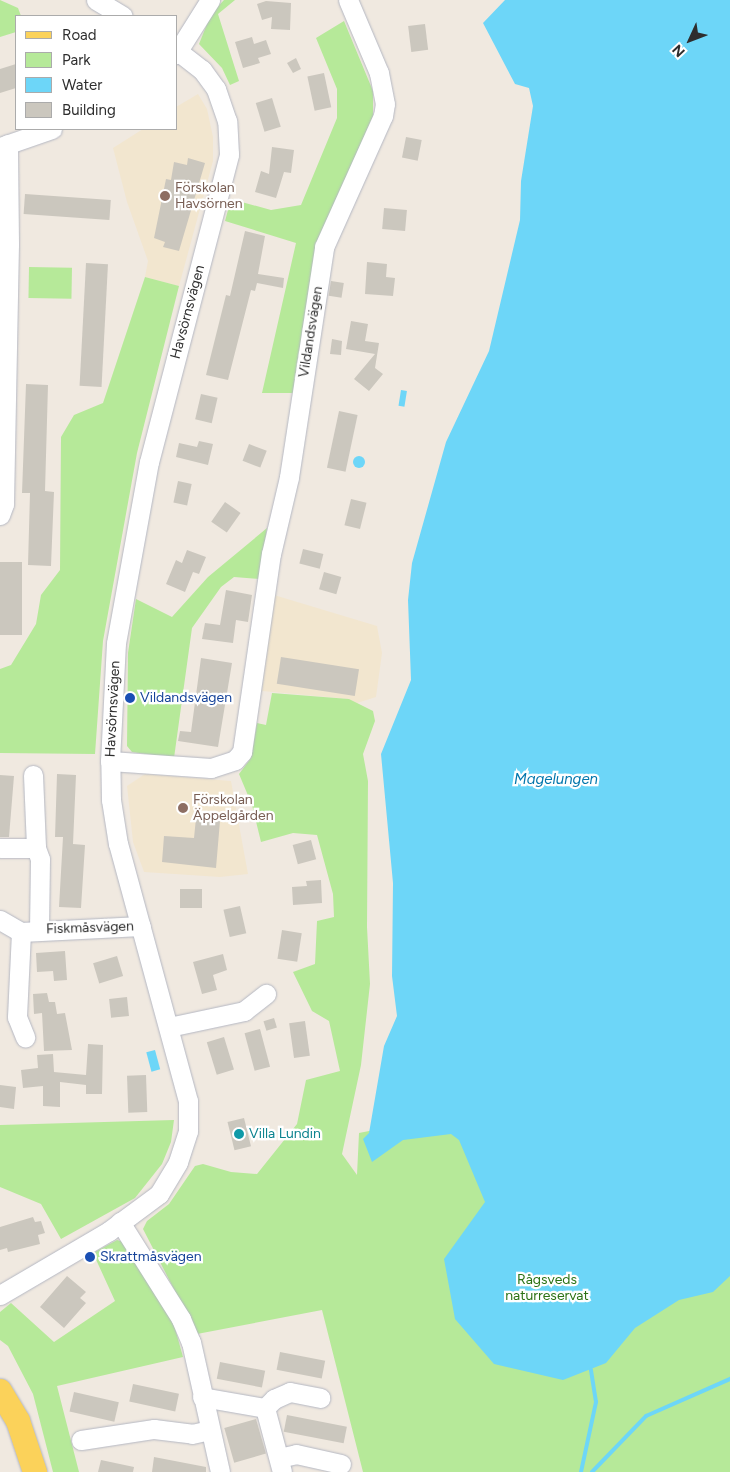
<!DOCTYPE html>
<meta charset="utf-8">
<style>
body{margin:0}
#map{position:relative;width:730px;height:1472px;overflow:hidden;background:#f0e9e0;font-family:Figtree,sans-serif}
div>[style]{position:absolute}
.education>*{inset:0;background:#f2e6cf}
.green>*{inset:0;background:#b6e999;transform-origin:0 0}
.water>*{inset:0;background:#6dd6f8;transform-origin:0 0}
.round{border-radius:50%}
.stream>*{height:4px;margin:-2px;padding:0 2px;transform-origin:2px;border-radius:2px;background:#6dd6f8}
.building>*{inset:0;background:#cbc7be;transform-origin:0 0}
.roads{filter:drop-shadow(0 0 1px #b4b7c2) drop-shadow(0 0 1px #b4b7c2)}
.minor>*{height:19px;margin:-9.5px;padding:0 9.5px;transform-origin:9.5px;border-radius:9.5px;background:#fff}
.major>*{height:24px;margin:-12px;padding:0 12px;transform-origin:12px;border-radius:12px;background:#fbd25a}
.dots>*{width:14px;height:14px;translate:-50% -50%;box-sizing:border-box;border:2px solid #fff;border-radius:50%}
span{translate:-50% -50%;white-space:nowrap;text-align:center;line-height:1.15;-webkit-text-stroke:4.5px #fff;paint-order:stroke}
.education-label{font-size:14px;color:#785e54}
.left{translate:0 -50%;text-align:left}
.street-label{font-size:14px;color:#2e2e2e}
.transit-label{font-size:14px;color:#164399}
.culture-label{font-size:14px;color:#0d838f}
.park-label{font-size:14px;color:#2b7316}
.water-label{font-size:15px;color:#0376ac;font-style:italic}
.legend{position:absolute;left:15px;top:15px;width:162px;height:115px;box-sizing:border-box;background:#fff;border:1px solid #ababab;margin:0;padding:6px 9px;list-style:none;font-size:15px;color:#2e2e2e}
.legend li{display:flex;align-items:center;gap:10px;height:25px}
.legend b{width:25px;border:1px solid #ababab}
.north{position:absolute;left:665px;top:15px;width:50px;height:50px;-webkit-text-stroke:4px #fff;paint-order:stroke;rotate:227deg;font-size:14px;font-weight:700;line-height:20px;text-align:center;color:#2e2e2e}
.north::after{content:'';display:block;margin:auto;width:18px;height:22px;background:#2e2e2e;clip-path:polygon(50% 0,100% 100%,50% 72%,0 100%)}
</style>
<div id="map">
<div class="education">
<div style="clip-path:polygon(198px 94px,207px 109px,213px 137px,213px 161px,179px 286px,145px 277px,148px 261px,127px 202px,113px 148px,143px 129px,176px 129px,176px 107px)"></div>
<div style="clip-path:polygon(274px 595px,377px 626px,382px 653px,376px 697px,357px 703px,349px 699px,262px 691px)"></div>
<div style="clip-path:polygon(145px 774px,231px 781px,248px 874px,220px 877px,144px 872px,133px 842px,127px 786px)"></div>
</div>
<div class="green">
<div style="clip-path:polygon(0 0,18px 8px,21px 16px,16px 16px,16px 32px,0 37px)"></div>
<div style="clip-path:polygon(224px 0,235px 0,218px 14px,239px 81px,230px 85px,222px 68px,199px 44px,211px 14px)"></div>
<div style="clip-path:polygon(344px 21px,373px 91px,373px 116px,327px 222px,294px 393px,262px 393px,296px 243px,225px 221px,231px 199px,271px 210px,301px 205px,337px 118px,337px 89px,316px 38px)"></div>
<div style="left:29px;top:267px;width:43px;height:31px;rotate:1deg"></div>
<div style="clip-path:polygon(145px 277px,179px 286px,137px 453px,103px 641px,95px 754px,0 753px,0 669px,11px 665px,36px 624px,41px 595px,60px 570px,61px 437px,74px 415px,103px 403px)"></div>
<div style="clip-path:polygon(267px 528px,259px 579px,234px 577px,221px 587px,192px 628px,174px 758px,132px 752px,127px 746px,128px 653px,136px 599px,172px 617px,208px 577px)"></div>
<div style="clip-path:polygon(272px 693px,349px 699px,373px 711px,375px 721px,363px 754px,368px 781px,367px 927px,370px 984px,361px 1065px,342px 1154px,357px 1175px,359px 1133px,635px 1078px,730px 701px,730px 1472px,363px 1472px,322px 1310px,197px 1334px,143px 1229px,147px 1221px,169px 1204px,195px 1166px,203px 1164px,231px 1172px,257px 1174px,297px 1124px,306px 1080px,340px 1071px,329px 1021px,312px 1011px,293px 972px,315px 964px,317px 921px,334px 917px,333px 894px,317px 835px,293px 833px,261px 842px,252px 805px,239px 774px,251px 758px,257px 723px,266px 725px)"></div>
<div style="clip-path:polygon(174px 1120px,171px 1142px,162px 1164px,135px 1198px,61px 1239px,41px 1204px,0 1187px,0 1125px)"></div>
<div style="clip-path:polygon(117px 1240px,124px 1242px,173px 1321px,183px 1357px,57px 1386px,79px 1472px,53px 1472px,33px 1394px,8px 1346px,0 1340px,0 1312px,11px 1303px,54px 1342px,115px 1301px,93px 1253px)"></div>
</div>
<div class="water">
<div style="clip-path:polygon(505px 0,730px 0,730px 1276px,713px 1292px,679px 1300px,635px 1328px,606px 1363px,563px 1380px,494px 1364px,455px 1319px,444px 1259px,485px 1202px,459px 1140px,451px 1134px,403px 1140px,372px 1162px,363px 1139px,369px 1133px,384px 1046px,397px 1016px,392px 976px,393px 883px,381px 754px,411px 680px,408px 600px,412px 563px,446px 442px,489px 351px,520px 220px,521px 181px,533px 106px,529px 88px,515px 84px,483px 23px)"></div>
<div style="left:401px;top:390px;width:6px;height:16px;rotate:9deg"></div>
<div class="round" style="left:353px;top:456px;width:12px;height:12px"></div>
<div style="left:155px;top:1050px;width:20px;height:9px;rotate:75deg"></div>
</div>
<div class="stream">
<div style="left:581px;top:1472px;width:72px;rotate:-77.9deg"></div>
<div style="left:596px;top:1402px;width:33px;rotate:-99deg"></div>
<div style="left:592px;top:1472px;width:78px;rotate:-46deg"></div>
<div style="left:646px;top:1416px;width:92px;rotate:-23.8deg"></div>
</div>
<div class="building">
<div style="clip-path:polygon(266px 1px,291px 3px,290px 30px,271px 29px,272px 17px,262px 20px,257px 4px)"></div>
<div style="left:425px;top:24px;width:26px;height:17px;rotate:83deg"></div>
<div style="clip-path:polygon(252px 37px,254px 44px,266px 40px,271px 54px,258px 58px,260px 63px,243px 68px,235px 42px)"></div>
<div style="clip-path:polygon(296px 58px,301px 69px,293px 73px,287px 63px)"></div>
<div style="clip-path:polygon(16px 64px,16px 88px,0 93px,0 69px)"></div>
<div style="left:324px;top:73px;width:35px;height:17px;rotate:78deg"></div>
<div style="left:272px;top:98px;width:30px;height:17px;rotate:73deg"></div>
<div style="left:406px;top:137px;width:16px;height:21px;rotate:11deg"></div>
<div style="clip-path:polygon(272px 147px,294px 150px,291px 173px,284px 172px,276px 198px,255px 192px,261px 171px,269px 174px)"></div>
<div style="clip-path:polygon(188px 158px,205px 163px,179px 251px,163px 247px,165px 242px,154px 238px,166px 179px,171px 180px,174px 162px,187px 165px)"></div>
<div style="left:25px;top:194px;width:86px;height:20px;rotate:4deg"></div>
<div style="left:384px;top:208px;width:23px;height:21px;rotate:5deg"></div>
<div style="clip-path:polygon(245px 231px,265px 236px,258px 274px,284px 278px,283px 288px,257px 283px,255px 291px,251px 290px,228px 380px,206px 375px,226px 295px,230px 296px)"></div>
<div style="clip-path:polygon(367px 262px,387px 264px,386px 277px,395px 278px,393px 296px,365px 294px)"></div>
<div style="left:86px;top:263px;width:22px;height:123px;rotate:3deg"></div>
<div style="left:331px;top:281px;width:13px;height:15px;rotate:9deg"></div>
<div style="clip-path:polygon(351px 321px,368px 324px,365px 341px,379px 343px,375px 368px,383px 374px,369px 391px,354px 379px,375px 354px,346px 349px)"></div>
<div style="clip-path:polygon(332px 339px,342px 341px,341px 355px,330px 354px)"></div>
<div style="clip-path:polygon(26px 384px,48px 385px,45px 491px,54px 492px,51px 566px,28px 565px,30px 493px,22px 493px)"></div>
<div style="left:201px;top:394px;width:17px;height:26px;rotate:13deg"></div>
<div style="left:339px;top:411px;width:19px;height:58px;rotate:12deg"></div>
<div style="clip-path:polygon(199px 441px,213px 444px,208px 465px,176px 457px,179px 443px,197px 447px)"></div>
<div style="left:249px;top:444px;width:19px;height:18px;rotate:21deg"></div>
<div style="left:178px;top:481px;width:14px;height:22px;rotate:12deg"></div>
<div style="left:351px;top:499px;width:16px;height:27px;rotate:14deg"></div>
<div style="left:225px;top:502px;width:19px;height:24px;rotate:35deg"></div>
<div style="left:303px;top:549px;width:21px;height:15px;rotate:14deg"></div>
<div style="clip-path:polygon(187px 550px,206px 557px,199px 574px,193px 572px,185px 592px,166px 584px,176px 560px,182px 563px)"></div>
<div style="left:0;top:562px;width:22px;height:73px"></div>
<div style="left:324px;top:572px;width:18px;height:18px;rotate:16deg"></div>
<div style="clip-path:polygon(226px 590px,252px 595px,248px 622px,236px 620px,233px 643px,202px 639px,205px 623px,220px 625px)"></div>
<div style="left:281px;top:657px;width:79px;height:27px;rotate:9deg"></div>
<div style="clip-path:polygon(201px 658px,232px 663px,218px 747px,178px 741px,180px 731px,191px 732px)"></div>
<div style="clip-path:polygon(57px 774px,76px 775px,73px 844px,85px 845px,81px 908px,59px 907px,63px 837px,55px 837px)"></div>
<div style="clip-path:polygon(0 775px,14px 776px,9px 837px,0 837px)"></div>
<div style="clip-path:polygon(196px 818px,220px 821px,216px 868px,162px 862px,164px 836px,194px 838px)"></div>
<div style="left:311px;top:840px;width:20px;height:19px;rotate:75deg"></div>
<div style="clip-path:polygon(321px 880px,322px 903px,293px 905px,292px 887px,307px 886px,306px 881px)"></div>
<div style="left:202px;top:889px;width:19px;height:22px;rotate:90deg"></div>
<div style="left:240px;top:906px;width:28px;height:17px;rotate:77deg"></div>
<div style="left:282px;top:930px;width:20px;height:29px;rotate:9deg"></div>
<div style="clip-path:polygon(65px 951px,67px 980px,54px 981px,53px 971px,37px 972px,36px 953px)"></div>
<div style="clip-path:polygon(223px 954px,227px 970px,213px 975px,217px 990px,202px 994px,193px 962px)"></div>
<div style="left:117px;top:956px;width:21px;height:25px;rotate:73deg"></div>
<div style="clip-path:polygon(47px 993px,49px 1002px,55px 1002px,57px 1014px,65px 1013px,72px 1050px,44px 1051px,42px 1013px,34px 1014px,33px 994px)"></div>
<div style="left:127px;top:997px;width:19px;height:18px;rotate:84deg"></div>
<div style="left:274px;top:1018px;width:10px;height:11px;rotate:73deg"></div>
<div style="left:305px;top:1021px;width:35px;height:16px;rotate:82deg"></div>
<div style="left:260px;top:1029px;width:39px;height:16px;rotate:75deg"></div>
<div style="left:224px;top:1037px;width:34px;height:18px;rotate:73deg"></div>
<div style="clip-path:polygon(88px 1044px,103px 1045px,102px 1094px,86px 1094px,86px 1085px,60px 1082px,60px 1107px,43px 1106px,43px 1086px,23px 1088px,21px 1070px,38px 1068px,37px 1055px,53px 1054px,54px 1072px,86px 1075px)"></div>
<div style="left:146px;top:1075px;width:37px;height:19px;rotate:88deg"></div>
<div style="clip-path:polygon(0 1085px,16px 1087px,14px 1109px,0 1107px)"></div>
<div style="left:244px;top:1118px;width:29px;height:17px;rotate:76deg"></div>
<div style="clip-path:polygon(33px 1217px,35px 1222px,41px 1221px,45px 1233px,38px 1235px,40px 1244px,8px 1252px,7px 1248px,0 1250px,0 1227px)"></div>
<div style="clip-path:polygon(67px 1276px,86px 1292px,80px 1298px,86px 1303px,64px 1328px,40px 1307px)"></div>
<div style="left:280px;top:1352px;width:46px;height:18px;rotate:11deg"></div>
<div style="left:220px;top:1362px;width:46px;height:17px;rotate:11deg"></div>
<div style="left:133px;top:1384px;width:47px;height:18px;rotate:12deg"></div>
<div style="left:74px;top:1392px;width:46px;height:20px;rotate:13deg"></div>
<div style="left:287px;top:1415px;width:61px;height:17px;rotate:11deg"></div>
<div style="left:256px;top:1419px;width:36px;height:33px;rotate:74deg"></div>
<div style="clip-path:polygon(154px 1457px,206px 1467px,206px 1472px,152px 1472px)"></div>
<div style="clip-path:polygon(101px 1460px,134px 1467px,133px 1472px,98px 1472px)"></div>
</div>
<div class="roads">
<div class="minor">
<div style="left:96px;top:0;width:31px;rotate:31deg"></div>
<div style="left:176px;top:54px;width:64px;rotate:-57.8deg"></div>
<div style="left:0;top:147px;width:55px;rotate:-19.1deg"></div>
<div style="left:0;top:515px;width:12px;rotate:-70deg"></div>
<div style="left:4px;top:504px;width:260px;rotate:-88.9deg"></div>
<div style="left:9px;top:244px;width:100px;rotate:-90.6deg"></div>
<div style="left:110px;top:761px;width:101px;rotate:4deg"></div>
<div style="left:211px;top:768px;width:25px;rotate:-18deg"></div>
<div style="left:235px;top:760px;width:11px;rotate:-49deg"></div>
<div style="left:242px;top:752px;width:200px;rotate:-81.7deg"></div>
<div style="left:271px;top:554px;width:79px;rotate:-76.8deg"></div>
<div style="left:289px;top:477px;width:233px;rotate:-81.3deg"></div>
<div style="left:324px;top:247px;width:144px;rotate:-65.8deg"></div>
<div style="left:383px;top:116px;width:12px;rotate:-81deg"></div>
<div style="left:385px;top:104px;width:32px;rotate:-101deg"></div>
<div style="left:379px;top:73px;width:79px;rotate:-113deg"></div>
<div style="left:33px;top:775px;width:73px;rotate:87.6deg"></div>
<div style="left:36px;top:848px;width:12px;rotate:70deg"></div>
<div style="left:40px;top:859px;width:71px;rotate:90.8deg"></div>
<div style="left:0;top:848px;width:36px"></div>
<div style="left:0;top:920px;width:24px;rotate:30deg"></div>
<div style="left:21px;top:932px;width:120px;rotate:-2.9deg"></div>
<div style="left:21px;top:932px;width:85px;rotate:92.7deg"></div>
<div style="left:17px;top:1017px;width:22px;rotate:68deg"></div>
<div style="left:169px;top:1027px;width:77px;rotate:-12deg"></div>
<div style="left:244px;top:1011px;width:28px;rotate:-38deg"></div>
<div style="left:120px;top:1222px;width:115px;rotate:57.8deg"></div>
<div style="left:181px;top:1319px;width:25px;rotate:67deg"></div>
<div style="left:191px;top:1342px;width:133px;rotate:77.4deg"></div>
<div style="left:0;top:1295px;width:126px;rotate:-30.4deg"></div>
<div style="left:109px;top:1231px;width:62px;rotate:-36.5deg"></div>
<div style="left:159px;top:1194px;width:37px;rotate:-59deg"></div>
<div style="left:178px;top:1162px;width:33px;rotate:-72deg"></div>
<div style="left:188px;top:1131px;width:30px;rotate:-90deg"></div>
<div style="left:188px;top:1101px;width:266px;rotate:-105.2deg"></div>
<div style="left:118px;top:844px;width:45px;rotate:-99deg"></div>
<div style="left:111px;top:800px;width:39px;rotate:-91deg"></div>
<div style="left:110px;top:761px;width:118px;rotate:-87.1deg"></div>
<div style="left:116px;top:643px;width:184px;rotate:-79.7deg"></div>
<div style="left:149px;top:462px;width:318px;rotate:-75.4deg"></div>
<div style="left:229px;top:154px;width:33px;rotate:-93deg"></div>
<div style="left:227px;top:121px;width:34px;rotate:-109deg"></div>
<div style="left:216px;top:89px;width:24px;rotate:-126deg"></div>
<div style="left:202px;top:70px;width:33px;rotate:-142deg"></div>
<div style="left:202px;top:1397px;width:64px;rotate:9.9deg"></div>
<div style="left:265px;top:1408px;width:13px;rotate:-45deg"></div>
<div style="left:274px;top:1399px;width:17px;rotate:-24deg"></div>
<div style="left:290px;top:1392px;width:31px;rotate:11deg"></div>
<div style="left:265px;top:1408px;width:66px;rotate:75.1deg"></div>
<div style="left:81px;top:1440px;width:74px;rotate:-8.6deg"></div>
<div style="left:154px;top:1429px;width:38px;rotate:7deg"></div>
<div style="left:192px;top:1434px;width:18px;rotate:-13deg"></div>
<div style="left:279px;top:1458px;width:17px;rotate:-13deg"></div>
<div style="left:296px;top:1454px;width:46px;rotate:12.5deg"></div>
</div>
<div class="major">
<div style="left:0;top:1391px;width:35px;rotate:59deg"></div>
<div style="left:18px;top:1421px;width:54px;rotate:71.6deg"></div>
</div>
</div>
<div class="dots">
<div style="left:165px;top:196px;background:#8d6e63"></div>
<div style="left:130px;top:698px;background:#1a4fb4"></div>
<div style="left:183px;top:808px;background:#8d6e63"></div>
<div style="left:239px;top:1134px;background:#0f9aa8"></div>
<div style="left:90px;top:1257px;background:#1a4fb4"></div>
</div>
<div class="education-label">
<span class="left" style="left:175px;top:196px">Förskolan<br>Havsörnen</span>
<span class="left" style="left:193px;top:808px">Förskolan<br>Äppelgården</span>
</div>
<div class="street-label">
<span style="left:188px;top:312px;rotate:-75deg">Havsörnsvägen</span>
<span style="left:311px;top:332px;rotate:-81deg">Vildandsvägen</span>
<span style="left:113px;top:709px;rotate:-87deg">Havsörnsvägen</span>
<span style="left:90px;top:928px;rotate:-2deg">Fiskmåsvägen</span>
</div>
<div class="transit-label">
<span class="left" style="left:140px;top:698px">Vildandsvägen</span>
<span class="left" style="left:100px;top:1257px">Skrattmåsvägen</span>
</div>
<div class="culture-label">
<span class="left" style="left:249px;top:1134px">Villa Lundin</span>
</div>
<div class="park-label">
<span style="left:547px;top:1288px">Rågsveds<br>naturreservat</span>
</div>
<div class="water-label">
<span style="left:556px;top:780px">Magelungen</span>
</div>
<ul class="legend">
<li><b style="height:6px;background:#fbd25a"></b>Road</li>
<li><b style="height:14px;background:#b6e999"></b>Park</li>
<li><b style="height:14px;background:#6dd6f8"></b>Water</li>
<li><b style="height:14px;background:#cbc7be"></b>Building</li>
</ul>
<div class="north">N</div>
</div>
